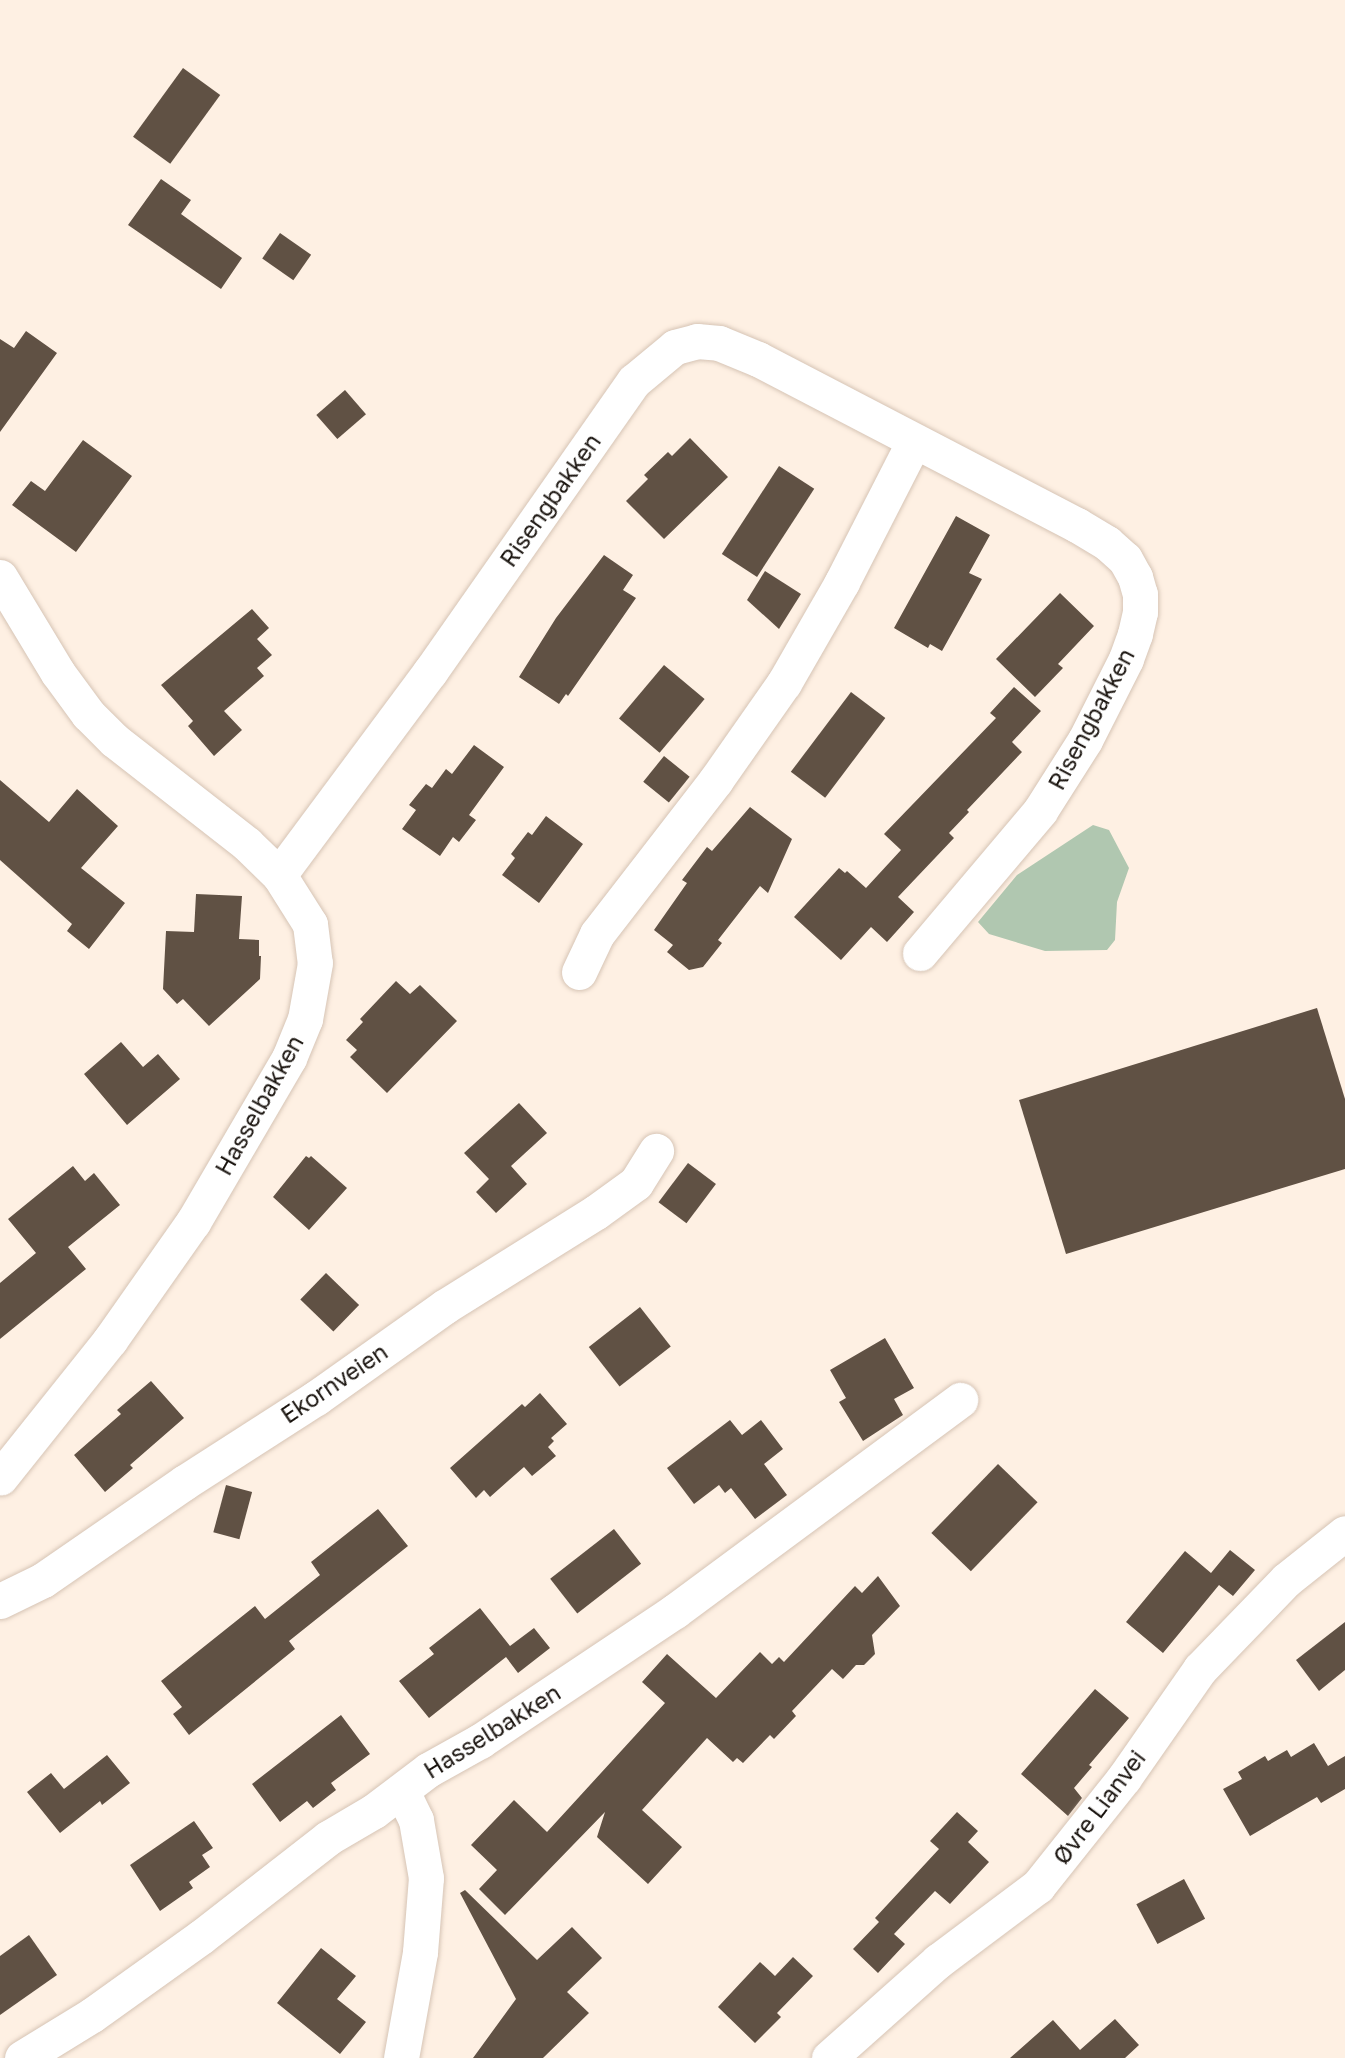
<!DOCTYPE html>
<meta charset="utf-8">
<style>
body{margin:0}
#map{position:relative;width:1345px;height:2058px;overflow:hidden;background:#fef0e3;font-family:"Golos Text",sans-serif}
div>[style]{position:absolute}
.green>*{inset:0;background:#b0c7b0}
.building>*{inset:0;background:#605144;transform-origin:0 0}
.roads{filter:drop-shadow(0 0 2px #d6c4b5) drop-shadow(0 0 2px #d6c4b5)}
.street>*{height:35px;margin:-17.5px;padding:0 17.5px;transform-origin:17.5px;border-radius:17.5px;background:#fff}
span{translate:-50% -50%;white-space:nowrap;text-align:center;line-height:1.15;-webkit-text-stroke:7px #fff;paint-order:stroke}
.street-label{font-size:23px;color:#1a140f}
</style>
<div id="map">
<div class="green">
<div style="clip-path:polygon(1093px 825px,1109px 830px,1129px 868px,1117px 902px,1115px 940px,1107px 950px,1045px 951px,989px 934px,978px 922px,1017px 875px)"></div>
</div>
<div class="building">
<div style="left:183px;top:68px;width:46px;height:85px;rotate:36deg"></div>
<div style="clip-path:polygon(161px 179px,191px 200px,181px 214px,242px 258px,221px 289px,128px 225px)"></div>
<div style="left:280px;top:233px;width:38px;height:31px;rotate:35deg"></div>
<div style="clip-path:polygon(26px 331px,57px 353px,0 432px,0 339px,14px 348px)"></div>
<div style="left:345px;top:390px;width:32px;height:38px;rotate:49deg"></div>
<div style="clip-path:polygon(690px 438px,728px 477px,664px 539px,626px 501px,648px 479px,644px 475px,668px 452px,672px 456px)"></div>
<div style="clip-path:polygon(83px 440px,132px 476px,76px 552px,12px 505px,31px 481px,45px 491px)"></div>
<div style="left:779px;top:466px;width:42px;height:105px;rotate:33deg"></div>
<div style="clip-path:polygon(956px 516px,990px 535px,969px 573px,982px 579px,942px 651px,930px 644px,928px 648px,894px 628px)"></div>
<div style="clip-path:polygon(604px 555px,633px 575px,623px 590px,636px 598px,568px 696px,566px 694px,559px 704px,519px 677px,556px 618px)"></div>
<div style="clip-path:polygon(765px 571px,801px 594px,779px 629px,747px 600px)"></div>
<div style="clip-path:polygon(1060px 593px,1094px 626px,1058px 664px,1063px 668px,1035px 697px,996px 659px)"></div>
<div style="clip-path:polygon(252px 609px,269px 628px,257px 639px,272px 655px,257px 668px,264px 676px,224px 711px,242px 730px,214px 756px,188px 726px,193px 721px,161px 685px)"></div>
<div style="left:664px;top:665px;width:53px;height:70px;rotate:40deg"></div>
<div style="clip-path:polygon(1014px 687px,1041px 711px,1012px 742px,1022px 752px,967px 810px,969px 812px,949px 833px,954px 838px,898px 897px,914px 912px,887px 942px,871px 927px,841px 960px,794px 917px,839px 868px,845px 873px,847px 871px,866px 888px,901px 850px,884px 834px,996px 718px,990px 713px)"></div>
<div style="left:851px;top:692px;width:43px;height:100px;rotate:37deg"></div>
<div style="clip-path:polygon(474px 745px,504px 767px,469px 815px,476px 820px,459px 842px,453px 837px,440px 856px,402px 829px,416px 810px,409px 805px,426px 784px,432px 788px,446px 769px,452px 774px)"></div>
<div style="left:664px;top:756px;width:33px;height:33px;rotate:39deg"></div>
<div style="clip-path:polygon(0 780px,49px 822px,77px 789px,118px 826px,81px 868px,125px 903px,89px 949px,67px 931px,72px 924px,0 860px)"></div>
<div style="clip-path:polygon(750px 807px,792px 839px,768px 893px,760px 886px,718px 940px,722px 943px,703px 967px,689px 970px,667px 952px,673px 945px,654px 930px,687px 883px,682px 880px,707px 847px,712px 851px)"></div>
<div style="clip-path:polygon(546px 816px,583px 844px,539px 903px,502px 875px,515px 858px,511px 854px,528px 832px,532px 835px)"></div>
<div style="clip-path:polygon(196px 894px,242px 896px,239px 939px,259px 940px,259px 956px,261px 956px,260px 979px,209px 1026px,183px 999px,177px 1004px,163px 989px,166px 931px,194px 932px)"></div>
<div style="clip-path:polygon(396px 981px,410px 994px,420px 985px,457px 1021px,387px 1093px,350px 1057px,357px 1050px,346px 1040px,363px 1022px,360px 1019px)"></div>
<div style="clip-path:polygon(1317px 1008px,1345px 1099px,1345px 1169px,1066px 1254px,1019px 1100px)"></div>
<div style="clip-path:polygon(121px 1042px,143px 1067px,158px 1054px,180px 1079px,127px 1125px,84px 1074px)"></div>
<div style="clip-path:polygon(519px 1103px,547px 1133px,511px 1166px,527px 1184px,496px 1213px,476px 1192px,489px 1179px,464px 1153px)"></div>
<div style="clip-path:polygon(306px 1156px,309px 1158px,311px 1156px,347px 1188px,309px 1230px,273px 1197px)"></div>
<div style="left:688px;top:1163px;width:35px;height:49px;rotate:37deg"></div>
<div style="clip-path:polygon(73px 1166px,85px 1181px,94px 1173px,120px 1205px,68px 1247px,86px 1269px,0 1339px,0 1283px,36px 1253px,8px 1219px)"></div>
<div style="left:326px;top:1273px;width:46px;height:37px;rotate:44deg"></div>
<div style="left:640px;top:1307px;width:50px;height:65px;rotate:52deg"></div>
<div style="clip-path:polygon(885px 1338px,914px 1388px,894px 1399px,903px 1415px,863px 1441px,839px 1402px,846px 1398px,830px 1370px)"></div>
<div style="clip-path:polygon(151px 1381px,184px 1418px,130px 1465px,133px 1468px,105px 1492px,74px 1455px,121px 1414px,117px 1410px)"></div>
<div style="clip-path:polygon(540px 1393px,567px 1424px,551px 1438px,554px 1441px,548px 1447px,556px 1456px,532px 1476px,524px 1467px,490px 1497px,484px 1490px,476px 1498px,450px 1468px,522px 1404px,525px 1407px)"></div>
<div style="clip-path:polygon(730px 1420px,742px 1435px,761px 1420px,783px 1449px,764px 1464px,787px 1495px,755px 1519px,731px 1488px,725px 1493px,719px 1485px,694px 1504px,667px 1468px)"></div>
<div style="left:998px;top:1464px;width:55px;height:96px;rotate:44deg"></div>
<div style="left:226px;top:1485px;width:27px;height:49px;rotate:15deg"></div>
<div style="clip-path:polygon(378px 1509px,408px 1546px,289px 1641px,295px 1649px,189px 1735px,173px 1714px,182px 1707px,161px 1681px,255px 1606px,265px 1619px,320px 1575px,311px 1562px)"></div>
<div style="left:614px;top:1529px;width:44px;height:81px;rotate:52deg"></div>
<div style="clip-path:polygon(1230px 1550px,1255px 1570px,1233px 1596px,1219px 1585px,1163px 1653px,1126px 1622px,1185px 1551px,1211px 1573px)"></div>
<div style="clip-path:polygon(878px 1576px,900px 1606px,872px 1635px,875px 1654px,864px 1665px,856px 1665px,843px 1679px,832px 1669px,792px 1711px,796px 1716px,774px 1739px,770px 1735px,743px 1763px,737px 1758px,733px 1762px,707px 1738px,642px 1810px,682px 1847px,648px 1884px,597px 1837px,605px 1812px,505px 1915px,479px 1889px,497px 1870px,471px 1845px,514px 1800px,547px 1832px,665px 1703px,642px 1682px,667px 1654px,716px 1698px,760px 1652px,772px 1664px,779px 1657px,784px 1662px,855px 1586px,862px 1593px)"></div>
<div style="clip-path:polygon(480px 1608px,510px 1646px,534px 1628px,550px 1648px,518px 1673px,506px 1657px,429px 1718px,399px 1681px,434px 1654px,429px 1648px)"></div>
<div style="clip-path:polygon(1345px 1622px,1345px 1670px,1319px 1691px,1296px 1660px)"></div>
<div style="clip-path:polygon(1095px 1689px,1129px 1718px,1089px 1765px,1092px 1767px,1074px 1788px,1082px 1798px,1068px 1816px,1021px 1774px)"></div>
<div style="clip-path:polygon(341px 1715px,370px 1754px,331px 1783px,336px 1790px,313px 1808px,307px 1801px,280px 1822px,252px 1784px)"></div>
<div style="clip-path:polygon(1314px 1743px,1328px 1766px,1345px 1756px,1345px 1789px,1321px 1803px,1317px 1797px,1250px 1836px,1223px 1789px,1242px 1779px,1238px 1772px,1265px 1756px,1268px 1761px,1287px 1750px,1291px 1757px)"></div>
<div style="clip-path:polygon(107px 1755px,130px 1783px,102px 1805px,100px 1801px,60px 1833px,27px 1792px,51px 1773px,64px 1789px)"></div>
<div style="clip-path:polygon(957px 1812px,978px 1831px,968px 1842px,989px 1862px,950px 1904px,935px 1891px,894px 1934px,905px 1944px,878px 1973px,853px 1949px,879px 1922px,875px 1918px,939px 1849px,930px 1841px)"></div>
<div style="clip-path:polygon(194px 1821px,213px 1848px,202px 1855px,210px 1867px,189px 1882px,193px 1888px,160px 1911px,130px 1865px)"></div>
<div style="left:1184px;top:1879px;width:45px;height:54px;rotate:62deg"></div>
<div style="clip-path:polygon(465px 1890px,537px 1960px,572px 1927px,602px 1958px,567px 1992px,589px 2013px,543px 2058px,473px 2058px,516px 1999px,460px 1893px)"></div>
<div style="clip-path:polygon(29px 1935px,57px 1975px,0 2015px,0 1956px)"></div>
<div style="clip-path:polygon(321px 1948px,356px 1976px,337px 1999px,366px 2022px,340px 2054px,277px 2003px)"></div>
<div style="clip-path:polygon(793px 1957px,813px 1976px,777px 2013px,781px 2017px,755px 2043px,718px 2007px,760px 1962px,775px 1976px)"></div>
<div style="clip-path:polygon(1115px 2019px,1139px 2045px,1125px 2058px,1010px 2058px,1053px 2020px,1080px 2050px)"></div>
</div>
<div class="roads">
<div class="street">
<div style="left:0;top:577px;width:112px;rotate:58.9deg"></div>
<div style="left:58px;top:673px;width:51px;rotate:53.8deg"></div>
<div style="left:88px;top:714px;width:37px;rotate:45deg"></div>
<div style="left:114px;top:740px;width:169px;rotate:38deg"></div>
<div style="left:247px;top:844px;width:45px;rotate:44.1deg"></div>
<div style="left:279px;top:875px;width:58px;rotate:57.7deg"></div>
<div style="left:310px;top:924px;width:39px;rotate:83deg"></div>
<div style="left:315px;top:963px;width:57px;rotate:100.1deg"></div>
<div style="left:305px;top:1019px;width:42px;rotate:112.3deg"></div>
<div style="left:289px;top:1058px;width:190px;rotate:120.3deg"></div>
<div style="left:193px;top:1222px;width:144px;rotate:125.1deg"></div>
<div style="left:110px;top:1340px;width:176px;rotate:128.6deg"></div>
<div style="left:279px;top:875px;width:253px;rotate:-53.4deg"></div>
<div style="left:430px;top:672px;width:355px;rotate:-55deg"></div>
<div style="left:634px;top:381px;width:53px;rotate:-39.7deg"></div>
<div style="left:675px;top:347px;width:23px;rotate:-15deg"></div>
<div style="left:697px;top:341px;width:22px;rotate:5deg"></div>
<div style="left:719px;top:343px;width:42px;rotate:22.3deg"></div>
<div style="left:758px;top:359px;width:360px;rotate:27.5deg"></div>
<div style="left:1077px;top:525px;width:35px;rotate:31deg"></div>
<div style="left:1107px;top:543px;width:24px;rotate:42deg"></div>
<div style="left:1125px;top:559px;width:21px;rotate:61deg"></div>
<div style="left:1135px;top:577px;width:18px;rotate:74deg"></div>
<div style="left:1140px;top:594px;width:18px;rotate:90deg"></div>
<div style="left:1140px;top:612px;width:23px;rotate:103deg"></div>
<div style="left:1135px;top:634px;width:27px;rotate:110deg"></div>
<div style="left:1126px;top:659px;width:91px;rotate:116.8deg"></div>
<div style="left:1085px;top:740px;width:84px;rotate:122.4deg"></div>
<div style="left:1040px;top:811px;width:186px;rotate:130.2deg"></div>
<div style="left:579px;top:972px;width:42px;rotate:-64.7deg"></div>
<div style="left:597px;top:934px;width:195px;rotate:-52.3deg"></div>
<div style="left:716px;top:780px;width:118px;rotate:-55deg"></div>
<div style="left:784px;top:683px;width:116px;rotate:-60.1deg"></div>
<div style="left:842px;top:582px;width:158px;rotate:-62.9deg"></div>
<div style="left:0;top:1601px;width:48px;rotate:-26deg"></div>
<div style="left:43px;top:1580px;width:173px;rotate:-34.6deg"></div>
<div style="left:185px;top:1482px;width:156px;rotate:-32.7deg"></div>
<div style="left:316px;top:1398px;width:157px;rotate:-35.4deg"></div>
<div style="left:444px;top:1307px;width:179px;rotate:-32deg"></div>
<div style="left:596px;top:1212px;width:49px;rotate:-35.9deg"></div>
<div style="left:636px;top:1183px;width:38px;rotate:-58deg"></div>
<div style="left:22px;top:2058px;width:82px;rotate:-31.6deg"></div>
<div style="left:92px;top:2015px;width:134px;rotate:-35.6deg"></div>
<div style="left:201px;top:1937px;width:161px;rotate:-37.9deg"></div>
<div style="left:328px;top:1838px;width:53px;rotate:-30.4deg"></div>
<div style="left:374px;top:1811px;width:68px;rotate:-37.2deg"></div>
<div style="left:428px;top:1770px;width:60px;rotate:-29.1deg"></div>
<div style="left:480px;top:1741px;width:234px;rotate:-33.7deg"></div>
<div style="left:675px;top:1611px;width:355px;rotate:-36.5deg"></div>
<div style="left:401px;top:2058px;width:108px;rotate:-79.8deg"></div>
<div style="left:420px;top:1952px;width:74px;rotate:-85.4deg"></div>
<div style="left:426px;top:1878px;width:59px;rotate:-99.8deg"></div>
<div style="left:416px;top:1820px;width:32px;rotate:-116deg"></div>
<div style="left:829px;top:2058px;width:146px;rotate:-41.7deg"></div>
<div style="left:938px;top:1961px;width:125px;rotate:-36.9deg"></div>
<div style="left:1038px;top:1886px;width:138px;rotate:-51.5deg"></div>
<div style="left:1124px;top:1778px;width:133px;rotate:-55.1deg"></div>
<div style="left:1200px;top:1669px;width:124px;rotate:-46deg"></div>
<div style="left:1286px;top:1580px;width:75px;rotate:-38.5deg"></div>
</div>
</div>
<div class="street-label">
<span style="left:550px;top:500px;rotate:-55deg">Risengbakken</span>
<span style="left:1091px;top:719px;rotate:-62deg">Risengbakken</span>
<span style="left:259px;top:1105px;rotate:-61deg">Hasselbakken</span>
<span style="left:334px;top:1383px;rotate:-34deg">Ekornveien</span>
<span style="left:492px;top:1731px;rotate:-32deg">Hasselbakken</span>
<span style="left:1099px;top:1807px;rotate:-53deg">Øvre Lianvei</span>
</div>
</div>
